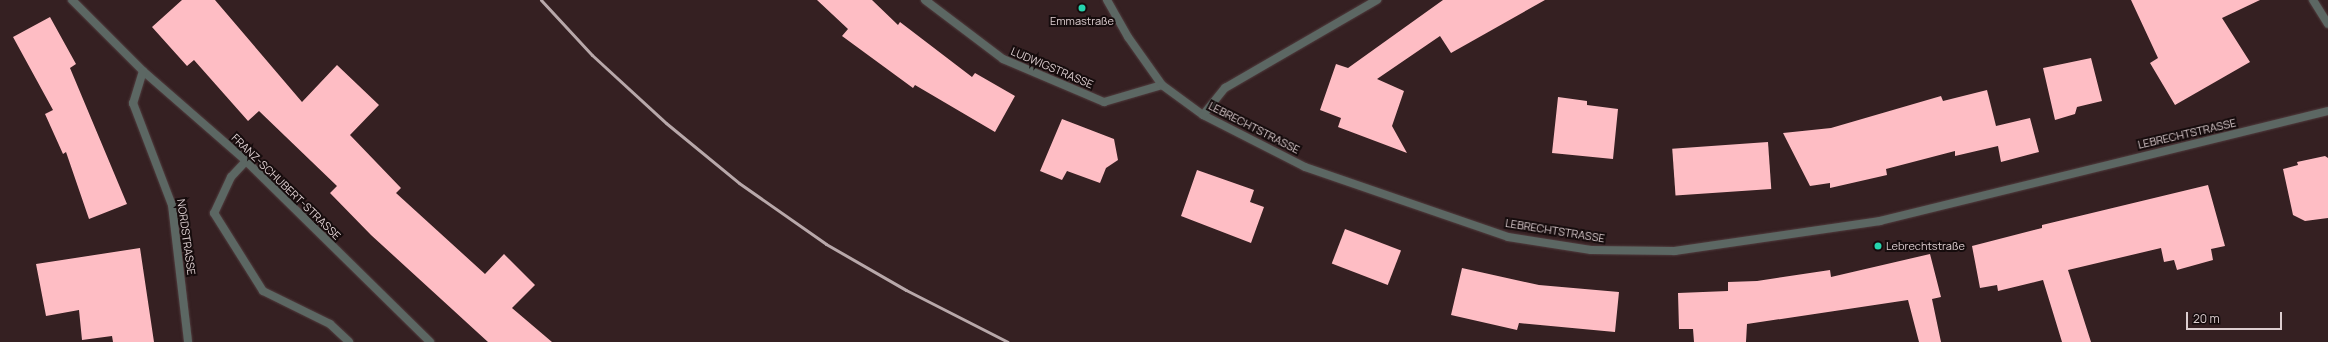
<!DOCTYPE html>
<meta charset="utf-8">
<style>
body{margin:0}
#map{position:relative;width:2328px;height:342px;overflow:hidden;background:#352022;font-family:Manrope,sans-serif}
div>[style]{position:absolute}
.building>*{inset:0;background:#febdc4;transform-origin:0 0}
.roads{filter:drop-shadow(0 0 1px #503c3e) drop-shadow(0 0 1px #503c3e)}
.service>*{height:8px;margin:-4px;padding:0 4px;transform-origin:4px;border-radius:4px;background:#5c6763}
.minor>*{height:8px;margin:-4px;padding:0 4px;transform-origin:4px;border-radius:4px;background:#5c6763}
.rail>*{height:3px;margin:-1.5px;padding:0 1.5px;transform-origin:1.5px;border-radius:1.5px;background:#b8a8aa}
.dots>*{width:11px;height:11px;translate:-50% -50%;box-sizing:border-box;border:2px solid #160c0d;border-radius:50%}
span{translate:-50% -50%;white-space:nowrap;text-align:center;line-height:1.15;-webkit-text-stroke:4px #160c0d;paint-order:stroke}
.poi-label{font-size:11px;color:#ddced0}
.left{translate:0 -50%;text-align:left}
.street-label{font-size:11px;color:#ddced0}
.scale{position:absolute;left:2186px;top:312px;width:96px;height:18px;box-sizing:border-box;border:2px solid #ddced0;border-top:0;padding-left:5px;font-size:12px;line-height:14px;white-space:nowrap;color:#ddced0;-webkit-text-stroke:3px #160c0d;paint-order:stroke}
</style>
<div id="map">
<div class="building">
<div style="clip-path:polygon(182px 0,215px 0,302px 102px,337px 65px,379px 105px,350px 135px,401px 188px,396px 193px,485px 274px,504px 254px,535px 285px,512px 308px,552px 342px,488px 342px,371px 235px,330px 193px,337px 186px,259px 111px,248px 121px,194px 60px,187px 66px,152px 27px)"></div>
<div style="clip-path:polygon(817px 0,872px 0,898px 25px,900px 22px,972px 77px,975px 73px,1015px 96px,995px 132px,915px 85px,913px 88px,842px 36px,848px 29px)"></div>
<div style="clip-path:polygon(1443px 0,1545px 0,1451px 53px,1440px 36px,1377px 79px,1404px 91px,1392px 126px,1407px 153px,1338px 127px,1341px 118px,1320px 110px,1336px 64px,1348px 68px)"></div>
<div style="clip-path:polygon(2131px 0,2260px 0,2222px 18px,2250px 62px,2175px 105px,2150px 63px,2158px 58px)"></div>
<div style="clip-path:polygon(50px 17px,76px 64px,70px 68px,127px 204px,89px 219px,66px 152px,63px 154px,45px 114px,53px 110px,13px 37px)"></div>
<div style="clip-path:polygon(2091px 58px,2102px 101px,2077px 107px,2075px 114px,2055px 120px,2043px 68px)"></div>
<div style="clip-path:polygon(1987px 90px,1996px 126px,2030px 118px,2039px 152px,2001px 162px,1998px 146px,1955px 156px,1955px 151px,1886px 169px,1887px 175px,1830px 188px,1830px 183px,1810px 186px,1783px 133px,1831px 128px,1941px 96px,1943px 101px)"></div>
<div style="clip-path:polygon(1558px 97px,1587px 101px,1587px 105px,1618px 109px,1613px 159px,1552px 153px)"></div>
<div style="clip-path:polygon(1062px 119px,1114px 139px,1118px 160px,1106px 168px,1100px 183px,1067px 171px,1062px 180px,1040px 171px)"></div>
<div style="left:1768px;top:142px;width:47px;height:96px;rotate:86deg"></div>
<div style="clip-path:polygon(2325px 156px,2328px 158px,2328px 218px,2305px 221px,2293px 215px,2283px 169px,2298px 165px,2297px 162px)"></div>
<div style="clip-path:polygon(1197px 170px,1254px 190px,1250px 202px,1264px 207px,1251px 243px,1181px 216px)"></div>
<div style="clip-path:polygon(2208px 185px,2225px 246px,2211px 249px,2213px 260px,2177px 270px,2174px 260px,2164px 262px,2161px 248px,2068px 270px,2091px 342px,2062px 342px,2043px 280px,1998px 291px,1997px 285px,1980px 288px,1972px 246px,2042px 228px,2042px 225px)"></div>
<div style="left:1345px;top:229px;width:60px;height:37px;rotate:21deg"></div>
<div style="clip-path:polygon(140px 248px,154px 342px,113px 342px,112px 336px,82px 340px,79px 310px,46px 316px,36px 264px)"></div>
<div style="clip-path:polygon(1930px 254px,1941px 297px,1932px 299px,1941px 342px,1919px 342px,1908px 300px,1747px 324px,1746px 342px,1694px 342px,1693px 329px,1679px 329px,1678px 293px,1728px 291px,1728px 282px,1757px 281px,1830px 270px,1831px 277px)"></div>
<div style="clip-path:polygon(1462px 268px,1539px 285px,1619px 292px,1615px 332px,1519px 323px,1517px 330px,1451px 315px)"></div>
</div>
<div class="roads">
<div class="service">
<div style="left:246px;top:161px;width:22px;rotate:133deg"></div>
<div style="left:231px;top:177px;width:40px;rotate:115deg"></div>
<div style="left:214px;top:213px;width:92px;rotate:57.9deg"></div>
<div style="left:263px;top:291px;width:75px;rotate:26.2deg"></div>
<div style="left:330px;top:324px;width:26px;rotate:43deg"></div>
</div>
<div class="minor">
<div style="left:72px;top:0;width:100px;rotate:45deg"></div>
<div style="left:143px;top:71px;width:137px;rotate:41.1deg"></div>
<div style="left:246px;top:161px;width:258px;rotate:44.5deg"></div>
<div style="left:925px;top:0;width:98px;rotate:37.1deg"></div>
<div style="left:1003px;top:59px;width:110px;rotate:23.1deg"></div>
<div style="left:1104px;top:102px;width:60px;rotate:-16.3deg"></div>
<div style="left:1107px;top:0;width:43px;rotate:60.4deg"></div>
<div style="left:1128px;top:37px;width:59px;rotate:54.7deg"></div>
<div style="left:1162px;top:85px;width:51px;rotate:36.2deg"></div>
<div style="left:1203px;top:115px;width:114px;rotate:27deg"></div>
<div style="left:1305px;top:167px;width:215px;rotate:19deg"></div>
<div style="left:1508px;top:237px;width:84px;rotate:8.9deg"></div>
<div style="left:1591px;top:250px;width:84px;rotate:0.7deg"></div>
<div style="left:1675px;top:251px;width:207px;rotate:-8.3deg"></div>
<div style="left:1880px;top:221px;width:461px;rotate:-13.8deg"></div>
<div style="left:2313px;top:0;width:28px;rotate:58deg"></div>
<div style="left:143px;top:71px;width:34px;rotate:107deg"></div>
<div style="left:133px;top:103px;width:109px;rotate:69.1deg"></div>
<div style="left:172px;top:205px;width:138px;rotate:83.3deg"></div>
<div style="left:1203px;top:115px;width:35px;rotate:-51deg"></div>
<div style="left:1225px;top:88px;width:176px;rotate:-30.1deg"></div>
</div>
</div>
<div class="rail">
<div style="left:541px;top:0;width:75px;rotate:47.2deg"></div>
<div style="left:592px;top:55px;width:100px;rotate:42.6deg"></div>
<div style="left:666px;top:123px;width:94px;rotate:39.4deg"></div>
<div style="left:739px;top:183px;width:106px;rotate:35deg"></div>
<div style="left:826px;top:244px;width:92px;rotate:29.9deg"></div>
<div style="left:906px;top:290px;width:114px;rotate:27deg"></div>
</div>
<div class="dots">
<div style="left:1082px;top:8px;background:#25d5ae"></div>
<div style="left:1878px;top:246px;background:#25d5ae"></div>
</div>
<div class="poi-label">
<span style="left:1082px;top:21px">Emmastraße</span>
<span class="left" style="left:1886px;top:246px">Lebrechtstraße</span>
</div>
<div class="street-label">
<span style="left:1052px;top:68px;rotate:23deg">LUDWIGSTRASSE</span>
<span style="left:1254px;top:128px;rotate:27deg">LEBRECHTSTRASSE</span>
<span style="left:2187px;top:134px;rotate:-13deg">LEBRECHTSTRASSE</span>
<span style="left:286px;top:187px;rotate:44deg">FRANZ-SCHUBERT-STRASSE</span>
<span style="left:1555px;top:231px;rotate:9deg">LEBRECHTSTRASSE</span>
<span style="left:186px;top:237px;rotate:82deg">NORDSTRASSE</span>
</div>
<div class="scale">20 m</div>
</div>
